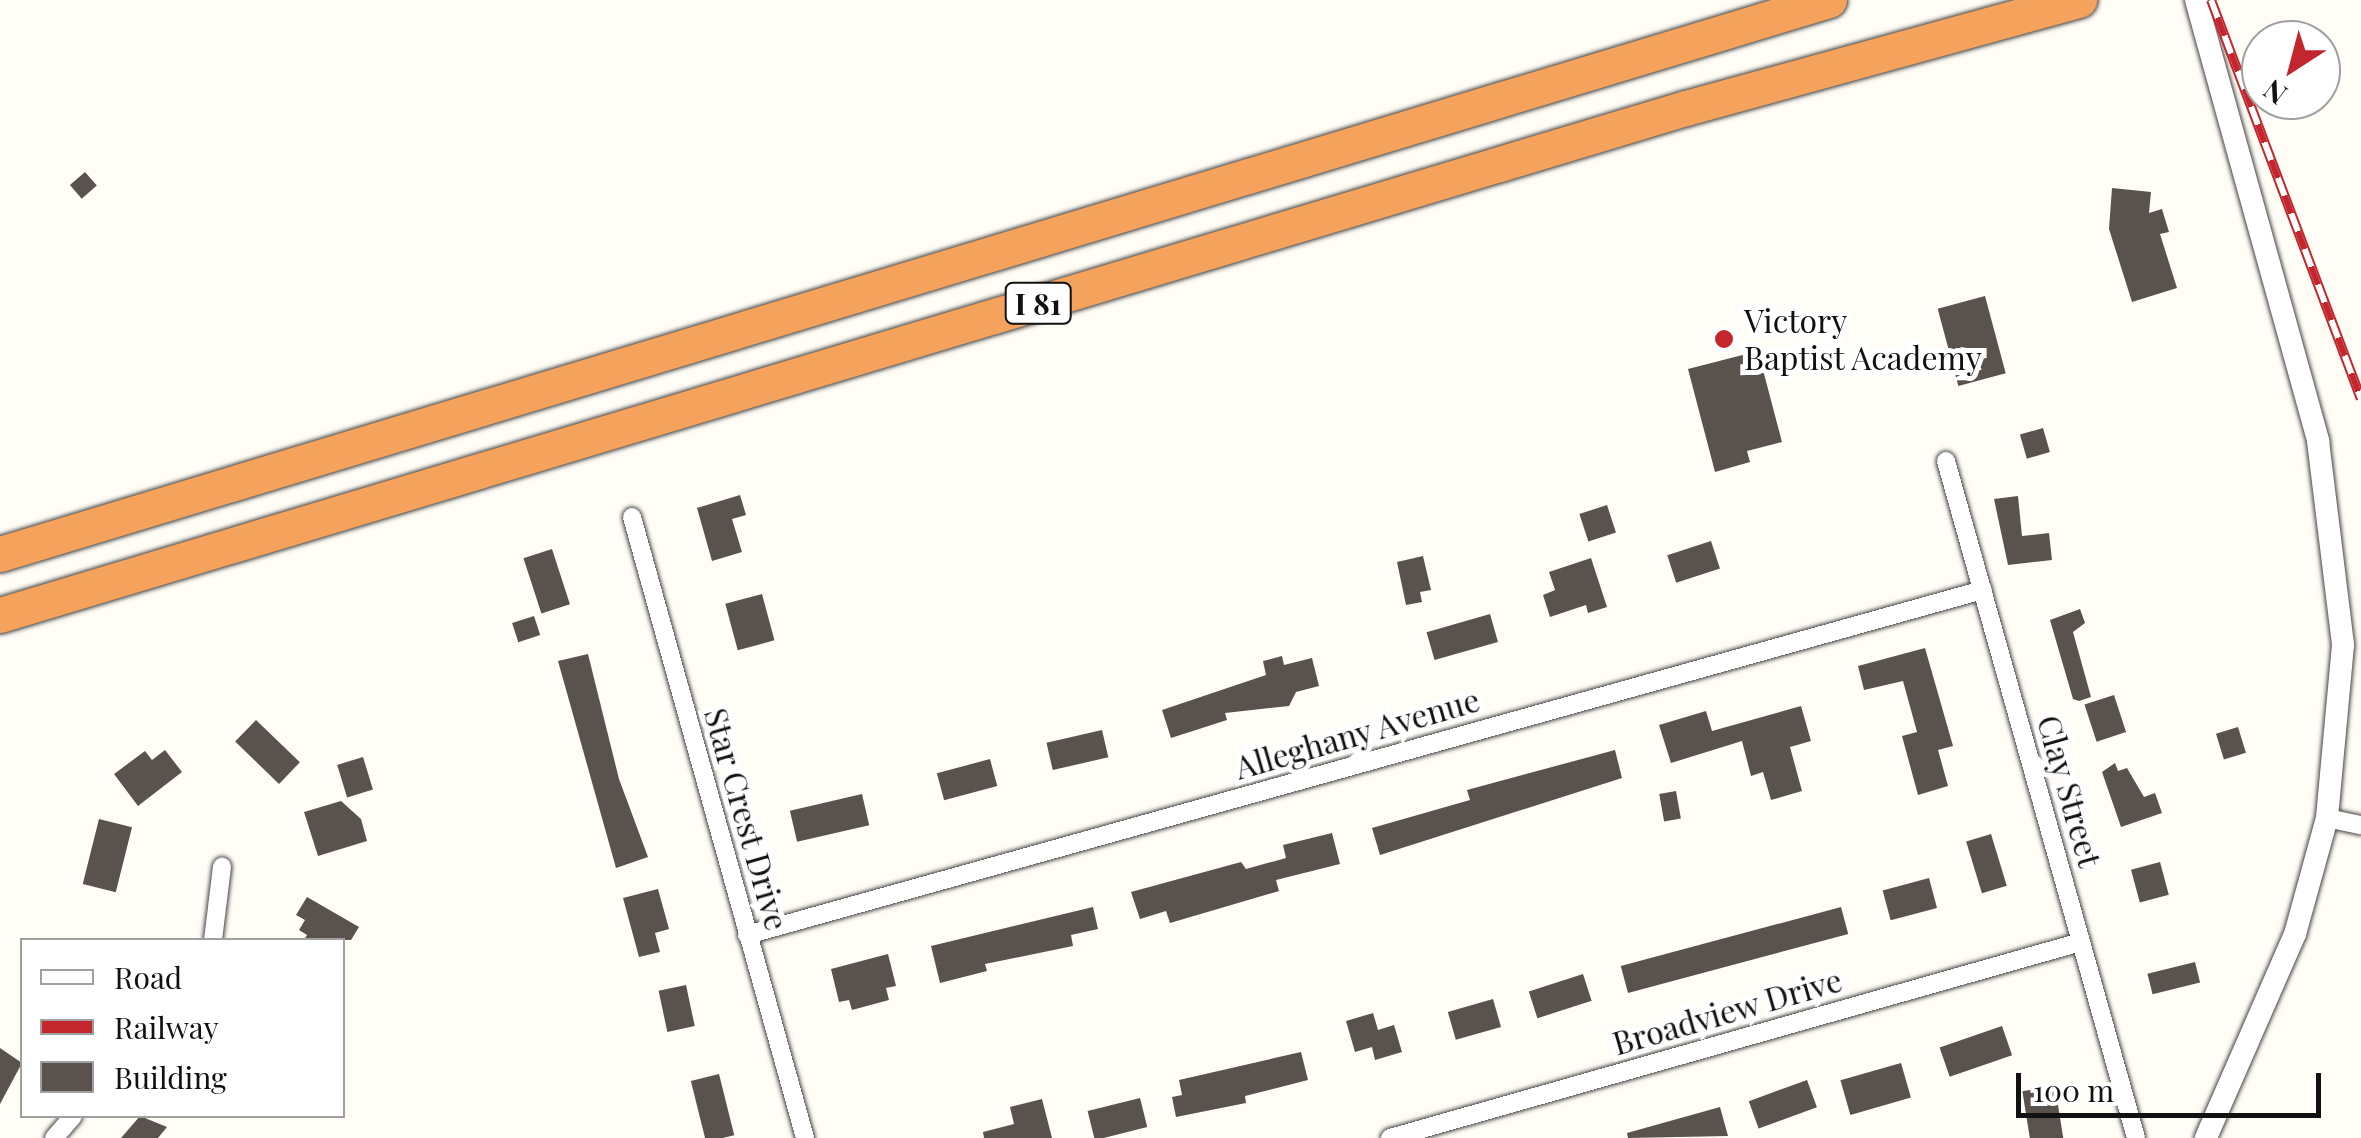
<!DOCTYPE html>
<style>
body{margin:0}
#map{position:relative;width:2361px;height:1138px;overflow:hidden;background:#fffdf5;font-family:"Playfair Display",serif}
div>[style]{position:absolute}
.building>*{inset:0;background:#5a524d;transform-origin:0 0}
.roads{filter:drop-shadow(0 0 2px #444) drop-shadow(0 0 2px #444)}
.minor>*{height:18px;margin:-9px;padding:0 9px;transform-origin:9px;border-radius:9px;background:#fff}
.tertiary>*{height:22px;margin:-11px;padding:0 11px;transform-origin:11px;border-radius:11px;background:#fff}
.motorway>*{height:35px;margin:-17.5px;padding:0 17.5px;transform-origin:17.5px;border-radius:17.5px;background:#f5a25d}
.rail>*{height:10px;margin-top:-5px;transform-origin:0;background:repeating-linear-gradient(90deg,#fff 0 19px,#c4262e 0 38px);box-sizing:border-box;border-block:2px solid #c4262e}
.dots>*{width:28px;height:28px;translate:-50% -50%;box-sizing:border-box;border:5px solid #fff;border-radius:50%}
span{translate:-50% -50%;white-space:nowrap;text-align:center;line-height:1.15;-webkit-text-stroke:10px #fff;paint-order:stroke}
.shield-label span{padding:2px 8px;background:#fff;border:2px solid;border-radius:8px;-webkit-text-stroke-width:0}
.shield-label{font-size:30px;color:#111;font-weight:700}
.poi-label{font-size:32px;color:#111}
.left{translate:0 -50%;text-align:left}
.street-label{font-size:32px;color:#111}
.legend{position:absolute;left:20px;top:938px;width:325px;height:180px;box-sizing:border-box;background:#fff;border:2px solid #a0a0a0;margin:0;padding:12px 18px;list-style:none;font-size:30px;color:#111}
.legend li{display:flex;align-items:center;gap:20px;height:50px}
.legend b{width:50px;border:2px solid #a0a0a0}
.north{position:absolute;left:2241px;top:20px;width:100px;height:100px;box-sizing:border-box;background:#fff;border:2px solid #a0a0a0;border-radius:50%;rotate:216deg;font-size:28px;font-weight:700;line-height:40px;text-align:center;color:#111}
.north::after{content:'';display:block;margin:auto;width:35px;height:45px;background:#c4262e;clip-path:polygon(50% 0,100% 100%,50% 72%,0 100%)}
.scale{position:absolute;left:2016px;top:1073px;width:305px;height:45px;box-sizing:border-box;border:5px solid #111;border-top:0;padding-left:12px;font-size:30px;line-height:35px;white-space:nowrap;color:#111;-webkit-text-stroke:8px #fff;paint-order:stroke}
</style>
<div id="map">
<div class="building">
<div style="left:85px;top:172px;width:18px;height:20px;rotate:49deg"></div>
<div style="clip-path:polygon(2112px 188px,2151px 192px,2149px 213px,2162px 209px,2169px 232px,2160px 234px,2177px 288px,2132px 302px,2109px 229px)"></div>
<div style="left:1985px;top:296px;width:80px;height:49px;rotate:75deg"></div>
<div style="clip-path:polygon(1758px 351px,1782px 442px,1747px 451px,1750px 462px,1715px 472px,1688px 369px)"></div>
<div style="left:2043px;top:428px;width:25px;height:24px;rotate:74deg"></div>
<div style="clip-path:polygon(740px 495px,746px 515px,732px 519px,742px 552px,712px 561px,697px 508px)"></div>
<div style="clip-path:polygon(2018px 496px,2022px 536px,2049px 533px,2052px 560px,2008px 565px,1994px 499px)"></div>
<div style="left:1607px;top:505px;width:29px;height:29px;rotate:72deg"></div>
<div style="left:1711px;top:541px;width:29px;height:46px;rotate:72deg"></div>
<div style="left:552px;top:549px;width:58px;height:30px;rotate:72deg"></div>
<div style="clip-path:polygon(1423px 556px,1431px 590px,1420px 592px,1422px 602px,1406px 605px,1397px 562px)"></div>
<div style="clip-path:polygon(1591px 558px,1607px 607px,1588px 613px,1586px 605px,1550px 617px,1543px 595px,1555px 590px,1549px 572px)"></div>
<div style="left:762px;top:594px;width:48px;height:38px;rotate:75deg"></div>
<div style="clip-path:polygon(2080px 609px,2085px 623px,2073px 632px,2091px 697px,2079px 701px,2073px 699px,2050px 620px)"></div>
<div style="left:1490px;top:614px;width:29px;height:66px;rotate:74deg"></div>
<div style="left:534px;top:616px;width:20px;height:23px;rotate:72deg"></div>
<div style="clip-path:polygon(1925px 648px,1953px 746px,1938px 750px,1948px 786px,1918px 795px,1902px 736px,1917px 732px,1903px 681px,1864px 690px,1858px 666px)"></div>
<div style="clip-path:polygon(588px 654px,619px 779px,648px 857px,616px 868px,558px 661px)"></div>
<div style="clip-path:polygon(1282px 656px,1284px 665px,1312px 658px,1319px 686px,1296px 692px,1289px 706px,1225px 713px,1227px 720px,1171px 738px,1162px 710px,1266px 675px,1263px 661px)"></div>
<div style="left:2114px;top:695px;width:39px;height:31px;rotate:72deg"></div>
<div style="clip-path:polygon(1801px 706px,1811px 741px,1790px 747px,1802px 791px,1771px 800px,1763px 772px,1751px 776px,1742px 741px,1671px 763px,1659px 725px,1706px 711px,1712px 731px)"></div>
<div style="left:256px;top:720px;width:61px;height:30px;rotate:44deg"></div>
<div style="left:2238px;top:727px;width:27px;height:23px;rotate:73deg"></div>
<div style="left:1102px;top:730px;width:28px;height:57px;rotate:77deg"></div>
<div style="clip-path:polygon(165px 750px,182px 772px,138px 806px,114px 774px,145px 751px,152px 760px)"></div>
<div style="clip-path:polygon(1615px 750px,1622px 778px,1380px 855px,1372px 828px,1470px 800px,1467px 790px)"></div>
<div style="left:363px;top:757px;width:34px;height:27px;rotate:73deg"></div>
<div style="left:990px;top:759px;width:28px;height:55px;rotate:75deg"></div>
<div style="clip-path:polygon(2115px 763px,2118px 771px,2127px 768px,2144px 797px,2155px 793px,2162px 813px,2121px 827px,2102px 772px)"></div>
<div style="left:1676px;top:791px;width:28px;height:17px;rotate:80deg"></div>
<div style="left:862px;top:794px;width:32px;height:74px;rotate:77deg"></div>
<div style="clip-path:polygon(341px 801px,361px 819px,367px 841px,318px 856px,304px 812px)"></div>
<div style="left:99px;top:819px;width:34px;height:67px;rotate:14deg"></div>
<div style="clip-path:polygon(1332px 833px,1340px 864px,1276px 880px,1279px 891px,1170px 923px,1166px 911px,1140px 919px,1131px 892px,1241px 862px,1246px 869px,1286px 858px,1283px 845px)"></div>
<div style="left:1991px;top:834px;width:54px;height:26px;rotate:73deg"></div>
<div style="left:2160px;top:862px;width:34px;height:30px;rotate:75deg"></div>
<div style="left:1929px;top:878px;width:31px;height:48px;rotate:75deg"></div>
<div style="clip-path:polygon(658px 889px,669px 929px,655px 933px,660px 952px,639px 957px,623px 898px)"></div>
<div style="clip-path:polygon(307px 897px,359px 927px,351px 940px,304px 940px,307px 935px,299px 930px,305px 920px,296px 915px)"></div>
<div style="clip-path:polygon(1093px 907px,1098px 929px,1071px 935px,1073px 946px,985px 964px,987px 971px,940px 983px,931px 946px)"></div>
<div style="left:1841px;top:907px;width:28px;height:228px;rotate:75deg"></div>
<div style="clip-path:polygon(888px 954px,896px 986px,886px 988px,889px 1000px,852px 1010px,849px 1000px,839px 1002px,831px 969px)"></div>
<div style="left:2195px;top:962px;width:21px;height:49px;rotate:76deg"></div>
<div style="left:1583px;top:974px;width:28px;height:57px;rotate:72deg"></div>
<div style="left:686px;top:985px;width:42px;height:28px;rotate:78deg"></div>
<div style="left:1493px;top:999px;width:29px;height:47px;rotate:74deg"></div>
<div style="clip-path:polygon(1373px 1013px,1378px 1030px,1394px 1025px,1402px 1052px,1375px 1060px,1372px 1047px,1355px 1052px,1346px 1021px)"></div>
<div style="left:2002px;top:1026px;width:31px;height:66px;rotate:71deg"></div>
<div style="clip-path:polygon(0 1048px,22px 1063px,0 1104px)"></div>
<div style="clip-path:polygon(1301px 1052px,1308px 1080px,1245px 1096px,1246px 1103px,1176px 1117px,1172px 1097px,1182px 1095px,1179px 1080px)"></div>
<div style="left:1901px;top:1063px;width:36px;height:63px;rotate:74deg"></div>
<div style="left:719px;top:1074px;width:63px;height:29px;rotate:76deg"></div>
<div style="left:1807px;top:1080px;width:29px;height:62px;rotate:70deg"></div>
<div style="left:2055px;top:1086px;width:53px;height:33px;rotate:81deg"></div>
<div style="left:1140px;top:1098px;width:30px;height:54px;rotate:76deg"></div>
<div style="clip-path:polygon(1042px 1099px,1052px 1138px,984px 1138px,983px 1132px,1014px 1124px,1010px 1107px)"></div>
<div style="clip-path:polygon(1720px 1107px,1728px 1136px,1628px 1138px,1627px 1133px)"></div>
<div style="clip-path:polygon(140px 1116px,167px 1127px,158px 1138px,121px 1138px)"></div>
</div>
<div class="roads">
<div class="minor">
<div style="left:1946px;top:461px;width:703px;rotate:74.32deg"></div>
<div style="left:632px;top:517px;width:645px;rotate:74.43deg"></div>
<div style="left:2327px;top:818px;width:35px;rotate:12deg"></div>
<div style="left:747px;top:935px;width:1283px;rotate:-15.6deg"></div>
<div style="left:213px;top:940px;width:74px;rotate:-83deg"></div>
<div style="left:54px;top:1138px;width:29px;rotate:-49deg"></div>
<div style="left:1390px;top:1138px;width:718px;rotate:-15.84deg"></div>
</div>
<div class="tertiary">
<div style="left:2196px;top:0;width:458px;rotate:74.5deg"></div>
<div style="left:2318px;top:441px;width:206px;rotate:83deg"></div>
<div style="left:2343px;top:645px;width:174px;rotate:95.3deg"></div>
<div style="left:2327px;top:818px;width:120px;rotate:105.4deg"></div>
<div style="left:2295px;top:934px;width:223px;rotate:113.6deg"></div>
</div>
<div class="motorway">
<div style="left:0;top:554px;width:1911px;rotate:-16.85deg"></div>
<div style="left:0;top:615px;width:1761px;rotate:-16.74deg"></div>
<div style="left:1686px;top:108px;width:408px;rotate:-15.4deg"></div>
</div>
</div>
<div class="rail">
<div style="left:2211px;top:0;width:426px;rotate:69.4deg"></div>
</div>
<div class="dots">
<div style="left:1724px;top:339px;background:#c4262e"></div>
</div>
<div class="shield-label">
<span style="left:1038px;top:303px">I 81</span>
</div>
<div class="poi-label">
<span class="left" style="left:1744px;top:339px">Victory<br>Baptist Academy</span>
</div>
<div class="street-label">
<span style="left:1357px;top:733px;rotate:-16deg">Alleghany Avenue</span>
<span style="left:2070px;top:791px;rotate:74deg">Clay Street</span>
<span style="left:747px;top:819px;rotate:74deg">Star Crest Drive</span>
<span style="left:1727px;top:1011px;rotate:-16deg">Broadview Drive</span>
</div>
<ul class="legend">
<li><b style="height:12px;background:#fff"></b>Road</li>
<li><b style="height:12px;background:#c4262e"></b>Railway</li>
<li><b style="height:28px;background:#5a524d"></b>Building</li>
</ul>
<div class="north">N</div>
<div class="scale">100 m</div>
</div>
